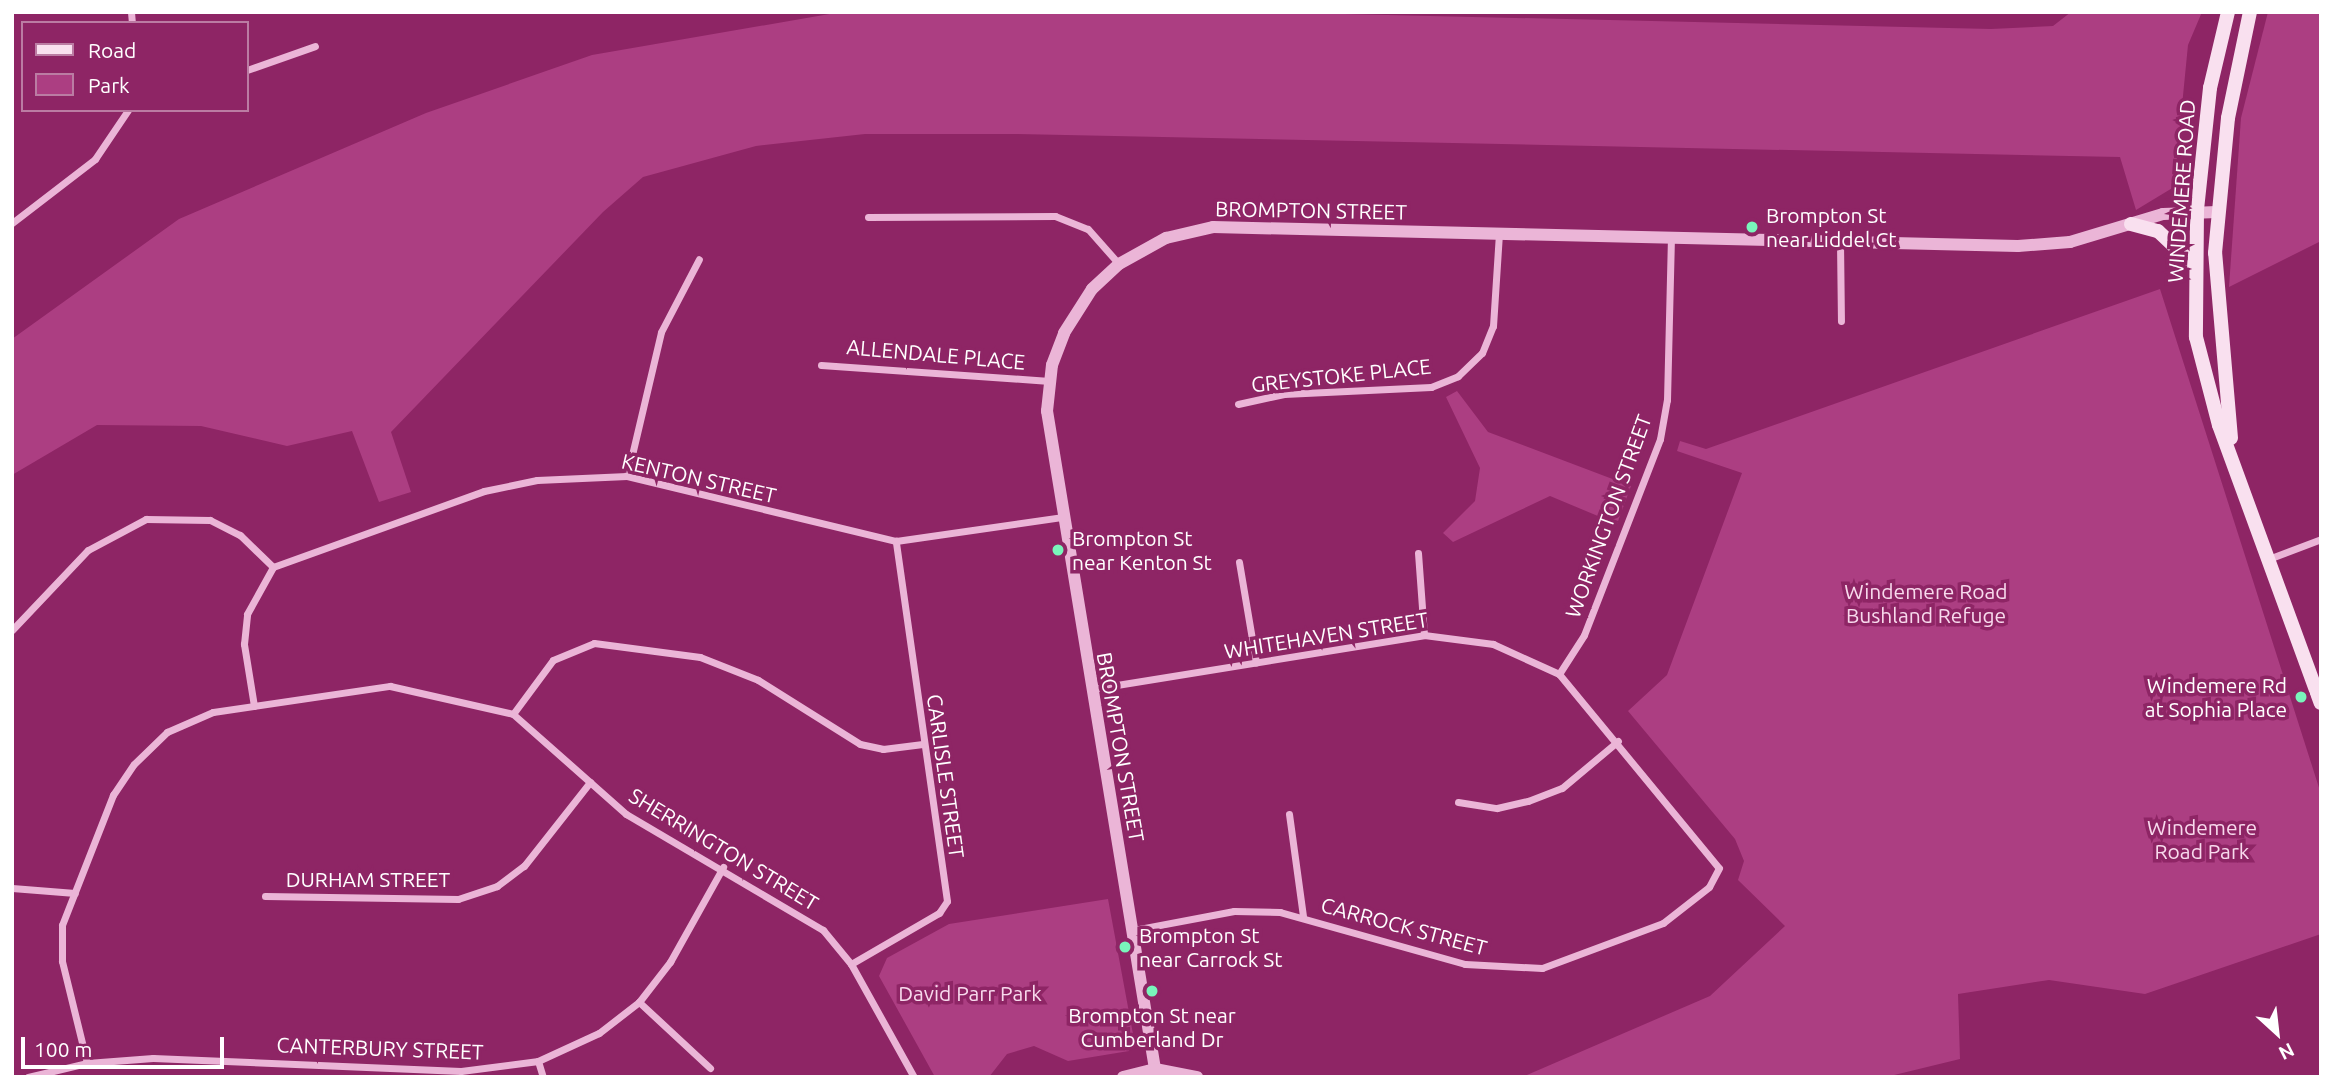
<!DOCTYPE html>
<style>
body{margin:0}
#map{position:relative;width:2333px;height:1089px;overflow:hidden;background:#8e2565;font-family:Ubuntu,sans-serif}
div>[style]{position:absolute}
.green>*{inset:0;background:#ac3e82}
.minor>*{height:7px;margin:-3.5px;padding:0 3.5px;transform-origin:3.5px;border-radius:3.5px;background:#ebb5d7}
.tertiary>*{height:12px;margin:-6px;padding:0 6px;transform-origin:6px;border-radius:6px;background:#ebb5d7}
.secondary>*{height:14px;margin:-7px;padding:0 7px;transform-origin:7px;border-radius:7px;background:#f9e0ef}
.dots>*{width:19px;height:19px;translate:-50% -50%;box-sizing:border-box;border:4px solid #8e2565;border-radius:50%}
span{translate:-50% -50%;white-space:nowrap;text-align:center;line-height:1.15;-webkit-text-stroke:7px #8e2565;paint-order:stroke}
.street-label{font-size:21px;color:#fff}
.poi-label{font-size:21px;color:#fff}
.left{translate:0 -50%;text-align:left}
.right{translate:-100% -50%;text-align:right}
.park-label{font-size:21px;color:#f8daed}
.frame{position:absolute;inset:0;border:14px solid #fff;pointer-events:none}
.legend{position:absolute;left:21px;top:21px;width:228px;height:91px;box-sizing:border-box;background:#8e2565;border:2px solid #bb7ca3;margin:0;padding:9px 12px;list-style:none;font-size:21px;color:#fff}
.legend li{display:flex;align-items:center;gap:14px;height:35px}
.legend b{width:35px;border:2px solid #bb7ca3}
.north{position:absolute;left:2242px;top:998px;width:70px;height:70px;-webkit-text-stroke:5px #8e2565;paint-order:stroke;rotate:153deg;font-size:19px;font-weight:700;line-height:28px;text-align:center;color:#fff}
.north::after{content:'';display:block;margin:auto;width:24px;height:32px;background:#fff;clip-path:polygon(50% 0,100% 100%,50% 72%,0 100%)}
.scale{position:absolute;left:21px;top:1037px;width:203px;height:32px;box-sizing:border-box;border:4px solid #fff;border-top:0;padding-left:9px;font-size:21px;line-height:24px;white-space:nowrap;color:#fff;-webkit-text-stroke:5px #8e2565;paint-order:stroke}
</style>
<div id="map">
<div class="green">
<div style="clip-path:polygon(841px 12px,1262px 12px,1991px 29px,2053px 26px,2071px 12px,2202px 12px,2188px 45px,2174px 187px,2136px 210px,2120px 157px,1017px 134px,865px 134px,756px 146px,643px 177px,603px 212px,391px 432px,411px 492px,379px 502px,352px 431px,287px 446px,201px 426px,97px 425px,12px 475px,12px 339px,179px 219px,426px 113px,592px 55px)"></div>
<div style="clip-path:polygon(2268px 12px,2321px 12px,2321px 241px,2229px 287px,2241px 118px)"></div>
<div style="clip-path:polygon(2160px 289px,2321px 794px,2321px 934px,2145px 994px,2049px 980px,1958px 994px,1960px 1059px,1886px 1077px,1522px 1077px,1710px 996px,1785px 926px,1738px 880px,1744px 861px,1735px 839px,1628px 711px,1667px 675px,1742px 473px,1677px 451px,1680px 441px,1706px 449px)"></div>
<div style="clip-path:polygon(1457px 391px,1488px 432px,1631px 486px,1617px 524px,1550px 496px,1453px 542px,1443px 533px,1475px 501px,1480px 468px,1446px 397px)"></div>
<div style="clip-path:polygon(1108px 899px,1133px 1034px,1129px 1051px,1068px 1061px,1034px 1046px,1007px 1054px,989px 1077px,935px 1077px,879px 976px,887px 958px,949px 924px)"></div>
</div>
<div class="minor">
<div style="left:131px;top:12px;width:11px;rotate:85deg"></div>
<div style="left:247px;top:70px;width:72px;rotate:-19.4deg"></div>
<div style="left:868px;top:217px;width:187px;rotate:-0.3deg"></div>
<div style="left:1055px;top:216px;width:35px;rotate:22deg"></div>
<div style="left:1088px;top:229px;width:47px;rotate:48.5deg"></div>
<div style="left:12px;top:223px;width:105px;rotate:-37.6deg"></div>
<div style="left:95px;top:159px;width:59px;rotate:-56deg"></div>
<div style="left:1840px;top:242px;width:79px;rotate:89.3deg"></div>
<div style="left:821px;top:365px;width:229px;rotate:4deg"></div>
<div style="left:1238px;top:404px;width:47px;rotate:-12.3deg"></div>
<div style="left:1284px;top:394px;width:147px;rotate:-2.7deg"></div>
<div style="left:1431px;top:387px;width:29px;rotate:-22deg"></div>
<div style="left:1458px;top:376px;width:33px;rotate:-44deg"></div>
<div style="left:1482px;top:353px;width:29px;rotate:-68deg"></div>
<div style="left:1493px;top:326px;width:94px;rotate:-86.3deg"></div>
<div style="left:627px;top:476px;width:148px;rotate:-76.7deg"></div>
<div style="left:661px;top:332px;width:82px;rotate:-62.5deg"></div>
<div style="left:1418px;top:553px;width:82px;rotate:85.8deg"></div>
<div style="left:2271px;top:558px;width:53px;rotate:-20.8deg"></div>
<div style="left:1239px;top:562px;width:102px;rotate:80.4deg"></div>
<div style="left:12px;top:630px;width:110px;rotate:-46.5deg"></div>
<div style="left:88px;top:550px;width:66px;rotate:-28.1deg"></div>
<div style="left:146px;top:519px;width:64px;rotate:0.9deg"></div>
<div style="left:210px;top:520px;width:34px;rotate:27deg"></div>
<div style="left:240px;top:535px;width:46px;rotate:44.1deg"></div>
<div style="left:1559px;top:674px;width:46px;rotate:-57.3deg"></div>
<div style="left:1584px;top:635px;width:210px;rotate:-68.8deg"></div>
<div style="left:1660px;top:439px;width:40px;rotate:-80deg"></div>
<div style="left:1667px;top:400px;width:162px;rotate:-88.6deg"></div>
<div style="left:1092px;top:689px;width:336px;rotate:-9.2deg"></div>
<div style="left:1424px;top:635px;width:70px;rotate:7.4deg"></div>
<div style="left:1493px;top:644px;width:72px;rotate:24.4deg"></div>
<div style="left:1559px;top:674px;width:251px;rotate:50.5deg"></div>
<div style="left:1719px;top:868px;width:21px;rotate:118deg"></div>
<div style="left:1709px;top:887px;width:58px;rotate:142deg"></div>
<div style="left:1663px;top:923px;width:129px;rotate:159.6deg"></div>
<div style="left:1542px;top:968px;width:77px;rotate:-177deg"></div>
<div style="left:1465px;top:964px;width:192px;rotate:-164.3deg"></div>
<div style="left:1280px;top:912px;width:46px;rotate:-178.8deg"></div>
<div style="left:1234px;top:911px;width:103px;rotate:169.3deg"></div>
<div style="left:254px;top:706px;width:63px;rotate:-99.2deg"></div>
<div style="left:244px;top:644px;width:30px;rotate:-84deg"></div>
<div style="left:247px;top:614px;width:54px;rotate:-61deg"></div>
<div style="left:273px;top:567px;width:224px;rotate:-19.8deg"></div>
<div style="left:484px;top:491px;width:54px;rotate:-11.7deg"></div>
<div style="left:537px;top:480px;width:90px;rotate:-2.5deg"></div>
<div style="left:627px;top:476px;width:277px;rotate:13.6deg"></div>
<div style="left:896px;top:541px;width:169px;rotate:-8.2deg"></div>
<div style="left:513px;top:714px;width:67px;rotate:-53.5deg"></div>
<div style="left:553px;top:660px;width:44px;rotate:-22.5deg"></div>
<div style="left:594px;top:643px;width:107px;rotate:7.5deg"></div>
<div style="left:700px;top:657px;width:62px;rotate:21.6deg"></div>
<div style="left:758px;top:680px;width:120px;rotate:32.1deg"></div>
<div style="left:860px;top:744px;width:24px;rotate:12deg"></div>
<div style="left:883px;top:749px;width:40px;rotate:-7.1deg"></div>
<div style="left:1458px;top:802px;width:39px;rotate:9deg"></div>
<div style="left:1497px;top:808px;width:32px;rotate:-13deg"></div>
<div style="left:1528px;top:801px;width:36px;rotate:-21deg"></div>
<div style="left:1562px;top:788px;width:73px;rotate:-40deg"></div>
<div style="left:1289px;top:814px;width:103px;rotate:82.2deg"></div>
<div style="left:12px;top:888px;width:63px;rotate:4.5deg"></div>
<div style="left:265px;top:896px;width:193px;rotate:0.9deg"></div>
<div style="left:458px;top:899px;width:41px;rotate:-18.4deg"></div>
<div style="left:497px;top:886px;width:34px;rotate:-37deg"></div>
<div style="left:524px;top:866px;width:107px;rotate:-51.8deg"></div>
<div style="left:851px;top:964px;width:102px;rotate:-30.1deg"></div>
<div style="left:939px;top:913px;width:14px;rotate:-56deg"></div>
<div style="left:947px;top:901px;width:364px;rotate:-98.1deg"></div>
<div style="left:639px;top:1002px;width:97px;rotate:42.9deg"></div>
<div style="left:538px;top:1061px;width:17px;rotate:73deg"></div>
<div style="left:87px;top:1063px;width:105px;rotate:-103.8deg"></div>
<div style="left:62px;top:961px;width:36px;rotate:-90deg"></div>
<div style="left:62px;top:925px;width:140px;rotate:-68.6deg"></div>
<div style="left:113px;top:795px;width:37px;rotate:-56deg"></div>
<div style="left:134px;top:764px;width:46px;rotate:-44.1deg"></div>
<div style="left:167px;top:732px;width:50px;rotate:-23.5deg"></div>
<div style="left:213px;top:712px;width:179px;rotate:-8.4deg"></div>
<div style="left:390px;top:686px;width:126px;rotate:12.8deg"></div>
<div style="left:513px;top:714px;width:151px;rotate:41.5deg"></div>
<div style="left:626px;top:814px;width:229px;rotate:30.5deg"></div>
<div style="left:823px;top:930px;width:44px;rotate:50.5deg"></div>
<div style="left:851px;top:964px;width:129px;rotate:60.9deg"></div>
<div style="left:28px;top:1077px;width:61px;rotate:-13.3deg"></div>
<div style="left:87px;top:1063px;width:66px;rotate:-4.3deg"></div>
<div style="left:153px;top:1058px;width:308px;rotate:2.4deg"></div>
<div style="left:461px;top:1071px;width:78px;rotate:-7.4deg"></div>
<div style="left:538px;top:1061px;width:67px;rotate:-24.7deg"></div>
<div style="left:599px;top:1033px;width:51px;rotate:-37.8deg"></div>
<div style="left:639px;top:1002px;width:51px;rotate:-52.2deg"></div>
<div style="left:670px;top:962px;width:109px;rotate:-60.8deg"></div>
</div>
<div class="tertiary">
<div style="left:1155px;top:1069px;width:667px;rotate:-99.32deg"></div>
<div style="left:1047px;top:411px;width:46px;rotate:-83.8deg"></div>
<div style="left:1052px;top:365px;width:34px;rotate:-69deg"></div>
<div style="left:1064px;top:333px;width:52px;rotate:-57.5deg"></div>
<div style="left:1092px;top:289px;width:37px;rotate:-43deg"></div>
<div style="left:1119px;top:264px;width:54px;rotate:-29deg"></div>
<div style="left:1166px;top:238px;width:48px;rotate:-13.2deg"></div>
<div style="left:1213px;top:227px;width:805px;rotate:1.35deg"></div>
<div style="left:2018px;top:246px;width:52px;rotate:-4.4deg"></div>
<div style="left:2070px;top:242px;width:97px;rotate:-16.8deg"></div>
<div style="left:2163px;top:214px;width:54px;rotate:-2.1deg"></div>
<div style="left:1123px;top:1077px;width:33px;rotate:-14deg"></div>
<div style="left:1155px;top:1069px;width:43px;rotate:10.8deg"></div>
</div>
<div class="secondary">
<div style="left:2228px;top:12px;width:78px;rotate:103.3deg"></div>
<div style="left:2210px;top:88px;width:123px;rotate:96.1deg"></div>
<div style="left:2197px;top:210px;width:127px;rotate:90.5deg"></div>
<div style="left:2196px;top:337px;width:91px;rotate:75.4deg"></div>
<div style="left:2219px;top:425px;width:296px;rotate:69.9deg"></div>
<div style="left:2131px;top:224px;width:28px;rotate:15deg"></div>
<div style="left:2158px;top:231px;width:48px;rotate:43.3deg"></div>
<div style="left:2231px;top:438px;width:186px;rotate:-94.9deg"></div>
<div style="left:2215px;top:253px;width:136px;rotate:-84.5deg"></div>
<div style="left:2228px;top:118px;width:108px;rotate:-78.3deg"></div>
</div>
<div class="dots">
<div style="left:1752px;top:227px;background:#79f5bb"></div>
<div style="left:1058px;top:550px;background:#79f5bb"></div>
<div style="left:2301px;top:697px;background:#79f5bb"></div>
<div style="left:1125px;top:947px;background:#79f5bb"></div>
<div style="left:1152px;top:991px;background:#79f5bb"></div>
</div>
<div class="street-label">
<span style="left:2181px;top:191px;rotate:-86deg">WINDEMERE ROAD</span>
<span style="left:1311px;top:210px;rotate:1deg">BROMPTON STREET</span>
<span style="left:936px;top:354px;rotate:5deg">ALLENDALE PLACE</span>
<span style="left:1341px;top:375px;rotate:-6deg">GREYSTOKE PLACE</span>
<span style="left:699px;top:478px;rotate:13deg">KENTON STREET</span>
<span style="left:1608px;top:516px;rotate:-70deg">WORKINGTON STREET</span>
<span style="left:1326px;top:635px;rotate:-9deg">WHITEHAVEN STREET</span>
<span style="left:1121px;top:747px;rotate:80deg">BROMPTON STREET</span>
<span style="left:946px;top:776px;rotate:82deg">CARLISLE STREET</span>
<span style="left:724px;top:849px;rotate:31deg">SHERRINGTON STREET</span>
<span style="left:368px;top:879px">DURHAM STREET</span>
<span style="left:1404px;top:926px;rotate:15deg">CARROCK STREET</span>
<span style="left:380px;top:1048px;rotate:2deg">CANTERBURY STREET</span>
</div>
<div class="poi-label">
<span class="left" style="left:1766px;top:227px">Brompton St<br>near Liddel Ct</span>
<span class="left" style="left:1072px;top:550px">Brompton St<br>near Kenton St</span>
<span class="right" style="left:2287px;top:697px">Windemere Rd<br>at Sophia Place</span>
<span class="left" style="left:1139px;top:947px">Brompton St<br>near Carrock St</span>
<span style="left:1152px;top:1027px">Brompton St near<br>Cumberland Dr</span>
</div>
<div class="park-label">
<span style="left:1926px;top:603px">Windemere Road<br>Bushland Refuge</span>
<span style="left:2202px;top:839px">Windemere<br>Road Park</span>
<span style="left:970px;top:993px">David Parr Park</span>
</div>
<div class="frame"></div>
<ul class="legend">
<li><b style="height:9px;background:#f9e0ef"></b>Road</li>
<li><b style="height:19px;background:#ac3e82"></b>Park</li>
</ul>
<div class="north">N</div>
<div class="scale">100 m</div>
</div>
